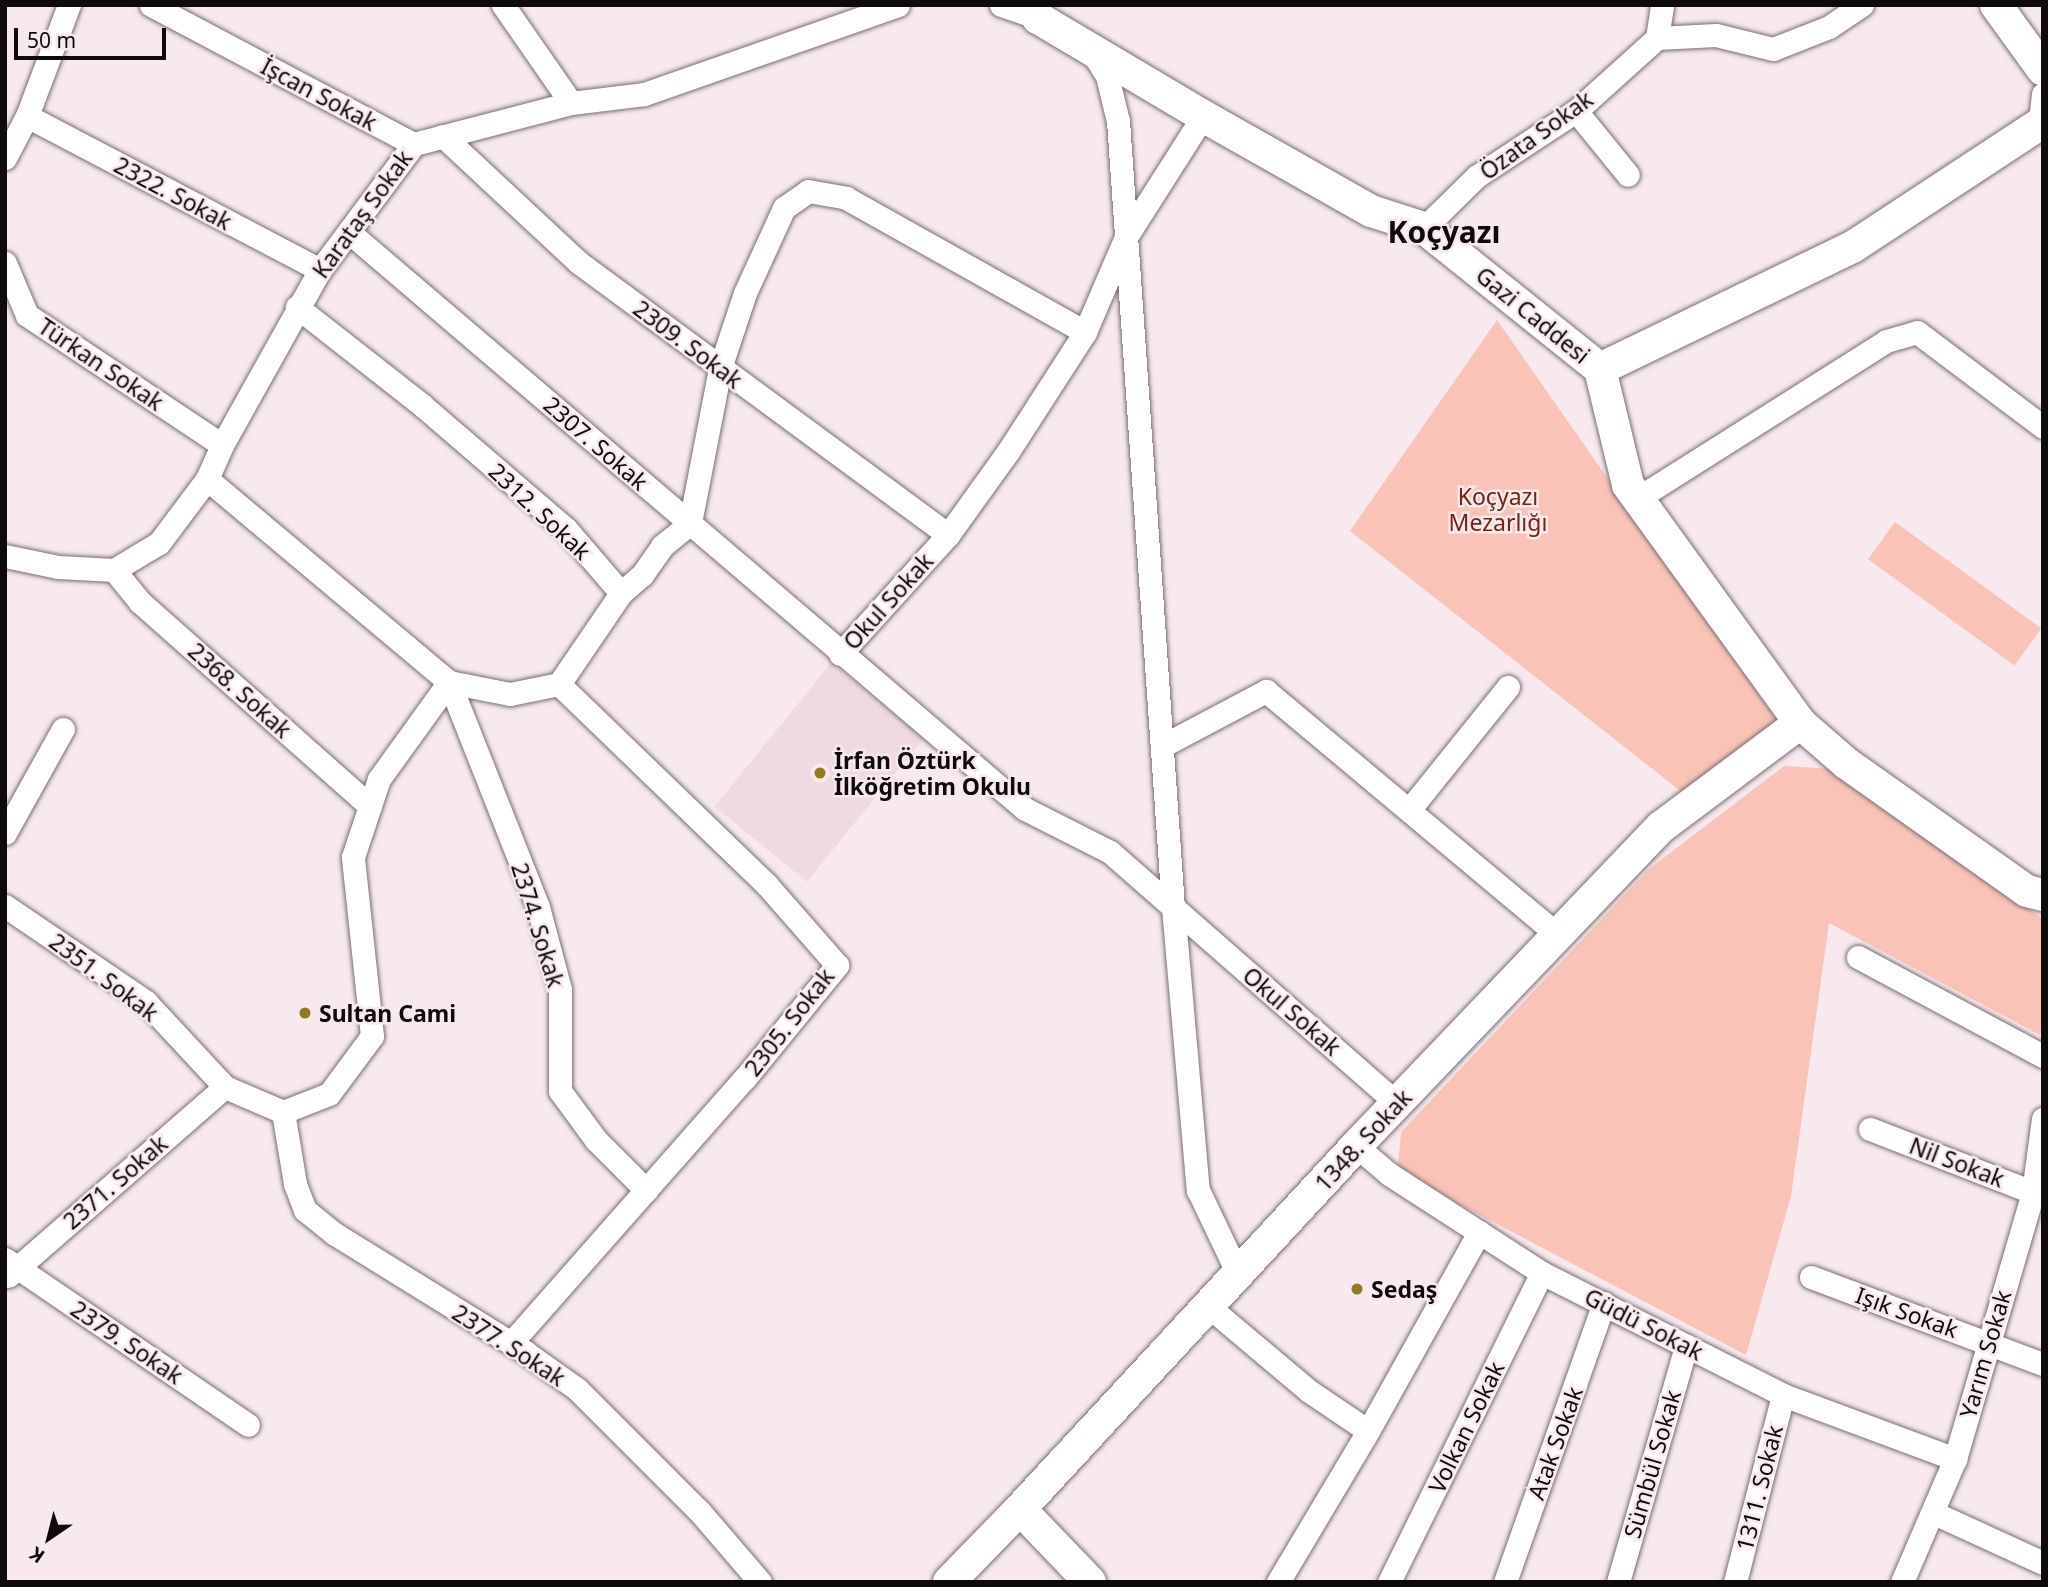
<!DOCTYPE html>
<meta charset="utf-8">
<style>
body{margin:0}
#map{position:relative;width:2048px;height:1587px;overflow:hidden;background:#f7e9ee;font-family:"Noto Sans",sans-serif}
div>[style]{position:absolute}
.built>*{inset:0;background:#efdae2;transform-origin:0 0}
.green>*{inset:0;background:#fac3b7;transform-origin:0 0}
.roads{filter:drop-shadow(0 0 2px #796d72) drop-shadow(0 0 2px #796d72)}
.street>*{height:23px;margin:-11.5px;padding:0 11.5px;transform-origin:11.5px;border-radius:11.5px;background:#fff}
.secondary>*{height:32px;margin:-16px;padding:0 16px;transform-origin:16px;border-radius:16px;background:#fff}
.dots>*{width:19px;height:19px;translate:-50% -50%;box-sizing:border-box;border:4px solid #f7e9ee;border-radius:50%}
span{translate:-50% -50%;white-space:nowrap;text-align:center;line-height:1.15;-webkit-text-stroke:5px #f7e9ee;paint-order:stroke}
.street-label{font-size:23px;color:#0f0b0c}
.park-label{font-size:23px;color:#792212}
.poi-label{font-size:23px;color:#0f0b0c;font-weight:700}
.left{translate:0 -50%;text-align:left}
.district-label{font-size:30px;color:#0f0b0c;font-weight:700}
.frame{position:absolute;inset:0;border:7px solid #0f0b0c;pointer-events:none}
.north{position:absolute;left:14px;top:1503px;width:70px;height:70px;-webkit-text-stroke:5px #f7e9ee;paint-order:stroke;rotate:215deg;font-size:19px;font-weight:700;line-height:28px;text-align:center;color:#0f0b0c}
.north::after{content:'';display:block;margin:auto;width:24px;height:32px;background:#0f0b0c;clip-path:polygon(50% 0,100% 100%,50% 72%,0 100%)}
.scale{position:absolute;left:14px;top:28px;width:152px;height:32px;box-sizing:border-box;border:4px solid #0f0b0c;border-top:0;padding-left:9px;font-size:21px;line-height:24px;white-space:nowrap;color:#0f0b0c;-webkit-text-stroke:5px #f7e9ee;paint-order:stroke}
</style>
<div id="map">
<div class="built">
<div style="left:831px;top:663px;width:119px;height:185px;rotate:39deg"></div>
</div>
<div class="green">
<div style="clip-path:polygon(1497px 320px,1778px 722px,1683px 793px,1350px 531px)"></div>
<div style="left:1895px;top:522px;width:181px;height:46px;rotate:36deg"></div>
<div style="clip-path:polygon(1784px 766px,1835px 769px,2043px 919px,2043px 1017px,2040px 1035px,1829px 923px,1791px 1196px,1746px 1355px,1455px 1202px,1398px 1165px,1401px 1132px,1649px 869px)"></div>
</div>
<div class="roads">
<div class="street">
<div style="left:151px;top:5px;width:297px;rotate:27.9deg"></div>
<div style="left:503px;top:5px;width:119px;rotate:55.2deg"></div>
<div style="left:1001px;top:5px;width:39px;rotate:19deg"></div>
<div style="left:1657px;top:38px;width:59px;rotate:-2.9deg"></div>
<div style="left:1716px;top:35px;width:59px;rotate:13.8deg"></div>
<div style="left:1773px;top:49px;width:60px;rotate:-21.4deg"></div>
<div style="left:1829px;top:27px;width:40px;rotate:-34deg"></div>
<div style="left:1092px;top:52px;width:28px;rotate:58deg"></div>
<div style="left:1107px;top:76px;width:46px;rotate:76.3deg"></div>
<div style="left:1118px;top:121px;width:788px;rotate:86deg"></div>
<div style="left:1173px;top:907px;width:284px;rotate:85deg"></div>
<div style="left:1198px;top:1190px;width:93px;rotate:64.5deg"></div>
<div style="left:1576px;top:111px;width:82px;rotate:50.9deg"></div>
<div style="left:27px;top:116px;width:331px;rotate:27.7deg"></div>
<div style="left:2040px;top:122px;width:28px;rotate:-84deg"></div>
<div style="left:443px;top:136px;width:185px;rotate:43deg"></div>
<div style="left:578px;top:262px;width:460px;rotate:36.4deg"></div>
<div style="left:5px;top:158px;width:47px;rotate:-62.4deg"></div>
<div style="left:27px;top:116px;width:119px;rotate:-69.3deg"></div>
<div style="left:1424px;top:228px;width:74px;rotate:-44.5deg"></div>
<div style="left:1477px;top:176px;width:118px;rotate:-33.3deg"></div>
<div style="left:1576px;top:111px;width:109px;rotate:-42deg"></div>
<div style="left:1657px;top:38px;width:33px;rotate:-81deg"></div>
<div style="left:350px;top:233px;width:887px;rotate:40.48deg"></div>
<div style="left:1025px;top:809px;width:95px;rotate:26.8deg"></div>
<div style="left:1110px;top:852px;width:381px;rotate:41.2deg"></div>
<div style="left:5px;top:263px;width:56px;rotate:67.1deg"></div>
<div style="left:27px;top:315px;width:234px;rotate:33.7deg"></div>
<div style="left:207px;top:479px;width:316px;rotate:40deg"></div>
<div style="left:449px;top:682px;width:62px;rotate:11.1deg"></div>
<div style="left:510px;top:694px;width:50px;rotate:-11.5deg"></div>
<div style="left:559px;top:684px;width:110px;rotate:-55.7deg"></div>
<div style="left:621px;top:593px;width:84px;rotate:-130.7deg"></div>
<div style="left:566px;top:529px;width:190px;rotate:-139.3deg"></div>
<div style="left:422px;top:405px;width:159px;rotate:-141.9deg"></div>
<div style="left:1638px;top:498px;width:294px;rotate:-32.3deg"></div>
<div style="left:1886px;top:341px;width:32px;rotate:-16deg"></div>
<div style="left:1917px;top:332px;width:158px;rotate:37deg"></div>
<div style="left:5px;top:556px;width:54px;rotate:11.7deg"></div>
<div style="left:58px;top:567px;width:56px;rotate:3.1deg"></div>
<div style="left:114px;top:570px;width:52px;rotate:-31deg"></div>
<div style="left:159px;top:543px;width:80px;rotate:-53.1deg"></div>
<div style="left:207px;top:479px;width:37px;rotate:-66deg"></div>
<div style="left:222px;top:445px;width:201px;rotate:-60.8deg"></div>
<div style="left:320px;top:270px;width:157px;rotate:-53.3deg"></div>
<div style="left:414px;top:144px;width:162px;rotate:-14.6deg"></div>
<div style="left:571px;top:103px;width:74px;rotate:-7deg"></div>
<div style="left:644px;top:94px;width:269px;rotate:-19.3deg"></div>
<div style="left:114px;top:570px;width:41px;rotate:50.9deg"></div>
<div style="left:140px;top:602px;width:307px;rotate:41.6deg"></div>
<div style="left:621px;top:593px;width:28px;rotate:-41deg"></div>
<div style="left:642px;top:575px;width:35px;rotate:-55deg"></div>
<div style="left:662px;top:546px;width:36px;rotate:-39deg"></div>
<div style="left:690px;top:523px;width:158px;rotate:-79deg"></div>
<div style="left:720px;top:368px;width:79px;rotate:-71.6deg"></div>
<div style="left:745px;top:293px;width:94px;rotate:-65.4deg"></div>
<div style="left:784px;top:208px;width:29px;rotate:-35deg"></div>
<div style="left:808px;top:191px;width:39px;rotate:10deg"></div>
<div style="left:846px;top:198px;width:274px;rotate:29.3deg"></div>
<div style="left:840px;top:654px;width:161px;rotate:-47.8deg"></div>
<div style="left:948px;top:535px;width:105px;rotate:-54.3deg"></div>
<div style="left:1009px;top:450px;width:140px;rotate:-57.2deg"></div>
<div style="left:1085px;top:332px;width:103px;rotate:-66.7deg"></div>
<div style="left:1126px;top:237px;width:143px;rotate:-57.5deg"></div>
<div style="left:449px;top:682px;width:242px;rotate:68.4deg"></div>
<div style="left:538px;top:907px;width:85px;rotate:75deg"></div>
<div style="left:560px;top:989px;width:102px;rotate:90deg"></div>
<div style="left:560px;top:1091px;width:61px;rotate:53.7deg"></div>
<div style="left:596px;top:1140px;width:71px;rotate:45deg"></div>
<div style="left:1162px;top:746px;width:118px;rotate:-27.9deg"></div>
<div style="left:1266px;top:691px;width:381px;rotate:39.9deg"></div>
<div style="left:1409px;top:810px;width:158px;rotate:-51.2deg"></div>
<div style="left:5px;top:833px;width:119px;rotate:-60.9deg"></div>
<div style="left:5px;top:906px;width:171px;rotate:34.2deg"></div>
<div style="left:146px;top:1002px;width:116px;rotate:47.1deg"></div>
<div style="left:225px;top:1087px;width:63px;rotate:23.3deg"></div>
<div style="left:283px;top:1112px;width:49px;rotate:-21.4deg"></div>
<div style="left:329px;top:1094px;width:72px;rotate:-53.4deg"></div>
<div style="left:372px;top:1036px;width:180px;rotate:-96.1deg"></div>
<div style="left:353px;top:857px;width:82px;rotate:-71.6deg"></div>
<div style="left:379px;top:779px;width:120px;rotate:-54.2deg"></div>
<div style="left:1858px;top:957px;width:210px;rotate:28.2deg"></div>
<div style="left:283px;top:1112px;width:73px;rotate:80.5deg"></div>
<div style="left:295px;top:1184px;width:28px;rotate:69deg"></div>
<div style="left:305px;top:1210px;width:38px;rotate:39deg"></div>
<div style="left:335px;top:1234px;width:224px;rotate:31.8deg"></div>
<div style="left:525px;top:1352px;width:64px;rotate:35.4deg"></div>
<div style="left:577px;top:1389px;width:174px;rotate:45deg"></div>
<div style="left:700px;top:1512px;width:92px;rotate:49.4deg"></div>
<div style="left:1870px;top:1129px;width:186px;rotate:21.2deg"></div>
<div style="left:1356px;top:1146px;width:43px;rotate:40.3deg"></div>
<div style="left:1389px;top:1174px;width:182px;rotate:32.9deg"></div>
<div style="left:1542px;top:1273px;width:270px;rotate:26.8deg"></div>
<div style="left:1783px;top:1395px;width:184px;rotate:20.4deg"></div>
<div style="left:5px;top:1259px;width:294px;rotate:34.3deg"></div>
<div style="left:8px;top:1276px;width:288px;rotate:-41.1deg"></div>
<div style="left:1811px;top:1277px;width:248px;rotate:20.6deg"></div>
<div style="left:1208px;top:1306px;width:132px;rotate:40.1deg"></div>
<div style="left:1309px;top:1391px;width:71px;rotate:34.1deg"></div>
<div style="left:511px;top:1343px;width:354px;rotate:-48.6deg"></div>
<div style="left:745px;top:1078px;width:146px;rotate:-50.8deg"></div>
<div style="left:837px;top:965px;width:108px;rotate:-131.2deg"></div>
<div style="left:766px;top:884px;width:288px;rotate:-136deg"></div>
<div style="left:1934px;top:1513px;width:120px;rotate:24.6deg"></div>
<div style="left:1278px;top:1582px;width:176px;rotate:-59.2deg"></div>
<div style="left:1368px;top:1431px;width:228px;rotate:-60.8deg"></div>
<div style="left:1389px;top:1582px;width:345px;rotate:-63.7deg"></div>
<div style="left:1505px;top:1582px;width:296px;rotate:-70.5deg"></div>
<div style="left:1618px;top:1582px;width:246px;rotate:-73.9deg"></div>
<div style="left:1735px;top:1582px;width:193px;rotate:-75.6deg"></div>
<div style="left:1902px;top:1582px;width:134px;rotate:-66.7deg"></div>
<div style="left:1955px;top:1459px;width:278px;rotate:-73.7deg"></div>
<div style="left:2033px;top:1192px;width:74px;rotate:-82.2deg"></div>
</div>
<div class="secondary">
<div style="left:1034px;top:5px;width:14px;rotate:73deg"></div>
<div style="left:1038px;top:18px;width:192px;rotate:30.7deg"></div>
<div style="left:1203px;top:116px;width:193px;rotate:29.5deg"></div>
<div style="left:1371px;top:211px;width:56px;rotate:17.8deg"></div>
<div style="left:1424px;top:228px;width:226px;rotate:38.7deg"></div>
<div style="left:1600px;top:369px;width:282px;rotate:-25.8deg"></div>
<div style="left:1854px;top:246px;width:226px;rotate:-33.3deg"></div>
<div style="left:1996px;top:5px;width:80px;rotate:54.1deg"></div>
<div style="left:1600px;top:369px;width:119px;rotate:76.4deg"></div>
<div style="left:1628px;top:485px;width:294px;rotate:54.1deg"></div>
<div style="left:1800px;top:723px;width:61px;rotate:41deg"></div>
<div style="left:1846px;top:763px;width:222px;rotate:35.3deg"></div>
<div style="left:2027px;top:891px;width:16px;rotate:14deg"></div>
<div style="left:1020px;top:1509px;width:101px;rotate:46.2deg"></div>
<div style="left:949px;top:1582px;width:102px;rotate:-45.8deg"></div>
<div style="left:1020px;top:1509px;width:495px;rotate:-47.2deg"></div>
<div style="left:1356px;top:1146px;width:441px;rotate:-46.3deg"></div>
<div style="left:1661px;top:827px;width:174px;rotate:-36.8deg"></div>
</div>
</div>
<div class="dots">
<div style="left:820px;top:773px;background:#93791f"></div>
<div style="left:305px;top:1013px;background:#93791f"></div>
<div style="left:1357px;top:1289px;background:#93791f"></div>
</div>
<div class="street-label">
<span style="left:319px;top:94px;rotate:28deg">İşcan Sokak</span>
<span style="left:1536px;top:135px;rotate:-36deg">Özata Sokak</span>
<span style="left:173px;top:193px;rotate:28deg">2322. Sokak</span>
<span style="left:362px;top:214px;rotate:-54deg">Karataş Sokak</span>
<span style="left:1533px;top:315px;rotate:39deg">Gazi Caddesi</span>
<span style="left:688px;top:344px;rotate:37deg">2309. Sokak</span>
<span style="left:101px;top:364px;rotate:34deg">Türkan Sokak</span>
<span style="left:596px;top:443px;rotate:41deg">2307. Sokak</span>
<span style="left:540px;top:511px;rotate:43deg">2312. Sokak</span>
<span style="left:888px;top:601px;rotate:-48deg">Okul Sokak</span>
<span style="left:240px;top:690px;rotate:42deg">2368. Sokak</span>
<span style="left:538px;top:925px;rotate:73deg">2374. Sokak</span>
<span style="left:104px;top:977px;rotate:37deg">2351. Sokak</span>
<span style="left:1292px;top:1011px;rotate:41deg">Okul Sokak</span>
<span style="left:789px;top:1022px;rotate:-52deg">2305. Sokak</span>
<span style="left:1363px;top:1140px;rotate:-47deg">1348. Sokak</span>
<span style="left:1957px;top:1162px;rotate:21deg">Nil Sokak</span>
<span style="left:115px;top:1182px;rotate:-41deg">2371. Sokak</span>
<span style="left:1907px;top:1312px;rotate:20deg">Işık Sokak</span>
<span style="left:1644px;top:1324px;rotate:27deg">Güdü Sokak</span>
<span style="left:127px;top:1342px;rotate:34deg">2379. Sokak</span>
<span style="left:509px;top:1345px;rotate:33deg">2377. Sokak</span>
<span style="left:1985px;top:1354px;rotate:-74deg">Yarım Sokak</span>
<span style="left:1466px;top:1427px;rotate:-64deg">Volkan Sokak</span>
<span style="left:1555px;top:1443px;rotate:-70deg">Atak Sokak</span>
<span style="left:1652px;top:1464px;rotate:-74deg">Sümbül Sokak</span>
<span style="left:1759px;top:1488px;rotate:-76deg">1311. Sokak</span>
</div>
<div class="park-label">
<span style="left:1498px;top:509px">Koçyazı<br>Mezarlığı</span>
</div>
<div class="poi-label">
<span class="left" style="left:834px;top:773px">İrfan Öztürk<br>İlköğretim Okulu</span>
<span class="left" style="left:319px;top:1013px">Sultan Cami</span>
<span class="left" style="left:1371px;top:1289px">Sedaş</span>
</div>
<div class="district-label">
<span style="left:1444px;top:232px">Koçyazı</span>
</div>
<div class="frame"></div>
<div class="north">K</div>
<div class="scale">50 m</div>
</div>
